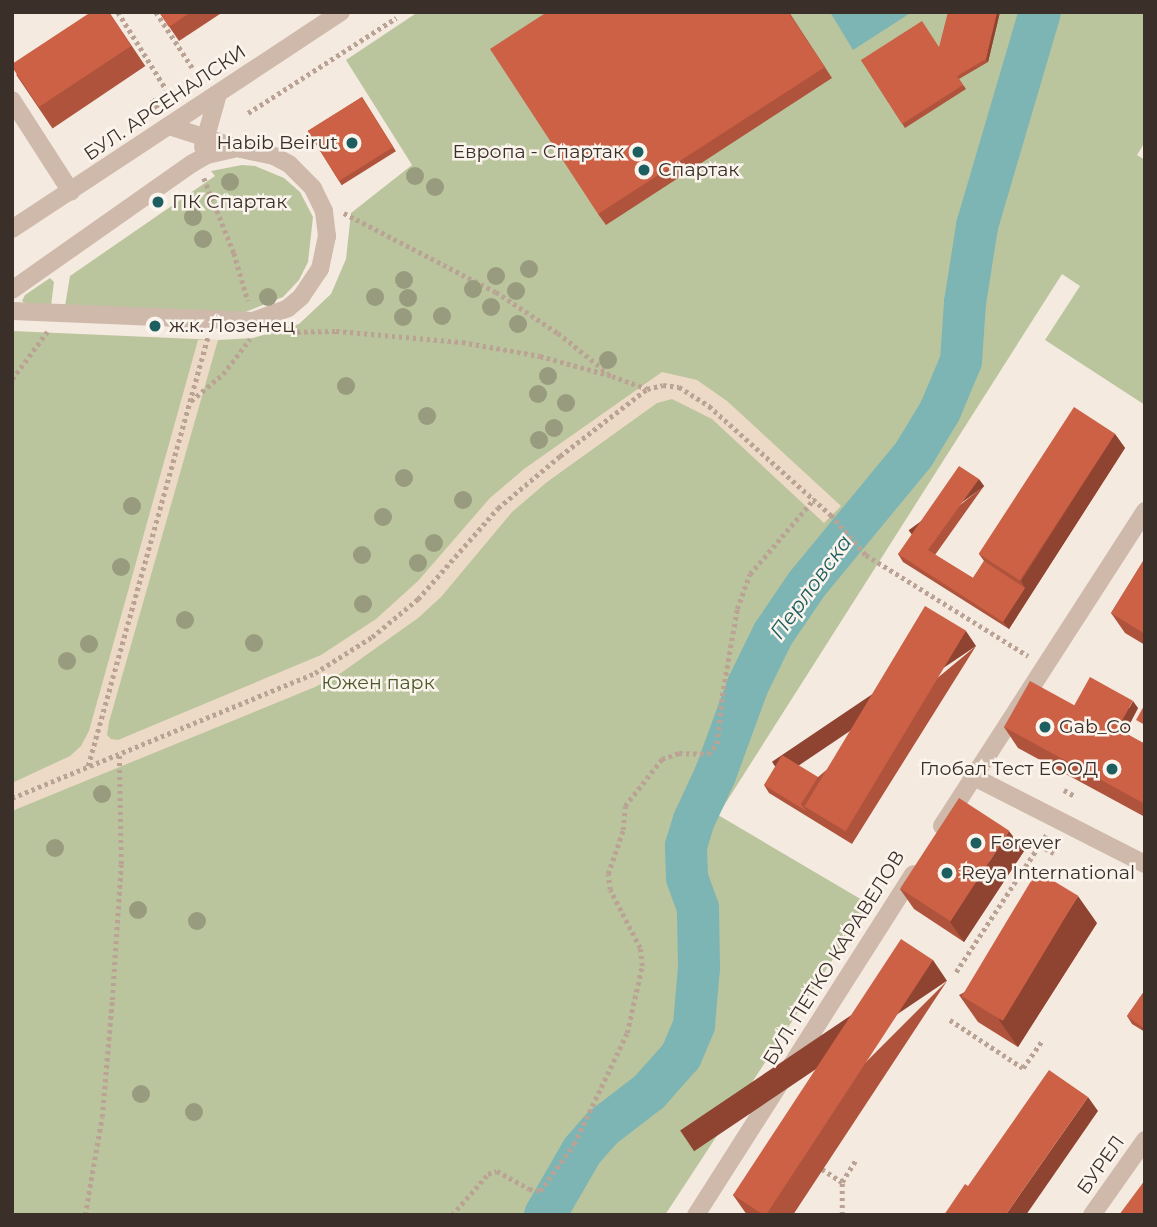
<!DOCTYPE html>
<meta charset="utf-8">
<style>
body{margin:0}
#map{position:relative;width:1157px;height:1227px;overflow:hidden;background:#f5eae0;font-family:Montserrat,sans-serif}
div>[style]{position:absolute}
.green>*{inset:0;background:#bac59e}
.plaza>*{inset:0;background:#eddac6}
.water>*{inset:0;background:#7db4b4}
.river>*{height:42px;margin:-21px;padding:0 21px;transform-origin:21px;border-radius:21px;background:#7db4b4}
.path>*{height:4.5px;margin-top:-2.25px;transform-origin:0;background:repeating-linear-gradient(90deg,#baa395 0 3.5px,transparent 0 7px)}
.minor>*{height:18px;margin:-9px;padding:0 9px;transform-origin:9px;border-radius:9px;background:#ceb9ab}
.trees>*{width:18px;height:18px;margin:-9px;border-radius:50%;background:#989b7d}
.wall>*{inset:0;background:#af533c;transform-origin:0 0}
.shaded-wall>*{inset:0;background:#8f4431;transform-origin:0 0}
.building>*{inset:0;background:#cc6146;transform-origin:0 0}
.dots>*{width:19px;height:19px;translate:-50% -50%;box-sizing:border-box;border:4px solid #fbf4ed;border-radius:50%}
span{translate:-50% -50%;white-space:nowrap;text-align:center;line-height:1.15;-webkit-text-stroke:5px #fbf4ed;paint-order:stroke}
.street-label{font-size:19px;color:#3b2f2a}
.poi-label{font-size:19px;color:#3b2f2a}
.right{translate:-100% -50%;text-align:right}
.left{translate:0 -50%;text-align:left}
.park-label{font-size:19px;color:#4c5b2c}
.water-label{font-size:21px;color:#1d5f60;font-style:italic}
.frame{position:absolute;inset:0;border:14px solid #3b2f2a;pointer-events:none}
</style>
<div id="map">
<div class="green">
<div style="clip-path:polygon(418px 12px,1145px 12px,1145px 142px,1137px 155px,1145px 160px,1145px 405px,1045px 340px,1080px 286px,1062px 274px,718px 815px,869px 904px,665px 1215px,12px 1215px,12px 331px,218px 340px,253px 338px,299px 324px,331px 294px,346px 259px,351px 213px,412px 165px,346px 60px)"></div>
<div style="clip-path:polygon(242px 165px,255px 166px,284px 178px,300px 192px,313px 217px,308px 262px,299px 280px,283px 297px,243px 313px,65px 306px,70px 276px,215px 176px,211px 171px)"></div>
<div style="clip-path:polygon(50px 278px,54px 282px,51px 306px,26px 304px,22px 301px,25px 295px)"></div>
</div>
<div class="plaza">
<div style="clip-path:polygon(198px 340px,218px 340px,109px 722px,107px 735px,111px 739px,118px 740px,321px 655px,376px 619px,418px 581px,490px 498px,524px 469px,662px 372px,697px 380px,727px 401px,841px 506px,824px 523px,712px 419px,672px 399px,657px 403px,547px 482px,512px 512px,441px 597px,418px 618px,341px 673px,315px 687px,12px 811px,12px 783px,70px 756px,81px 746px,89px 731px)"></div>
</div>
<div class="water">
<div style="clip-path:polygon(830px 12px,912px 12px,853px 50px)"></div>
</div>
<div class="river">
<div style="left:545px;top:1215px;width:74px;rotate:-60deg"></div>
<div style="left:582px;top:1151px;width:30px;rotate:-49deg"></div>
<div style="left:602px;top:1128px;width:59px;rotate:-37.5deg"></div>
<div style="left:649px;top:1092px;width:48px;rotate:-48.4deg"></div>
<div style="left:681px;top:1056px;width:34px;rotate:-67deg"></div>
<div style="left:694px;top:1025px;width:57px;rotate:-85deg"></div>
<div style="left:699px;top:968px;width:60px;rotate:-91deg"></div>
<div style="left:698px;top:908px;width:33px;rotate:-110deg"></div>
<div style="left:687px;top:877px;width:31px;rotate:-92deg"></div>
<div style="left:686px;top:846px;width:27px;rotate:-73deg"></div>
<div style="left:694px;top:820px;width:50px;rotate:-65deg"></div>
<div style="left:715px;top:775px;width:96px;rotate:-69.9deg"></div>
<div style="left:748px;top:685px;width:57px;rotate:-63.9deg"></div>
<div style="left:773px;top:634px;width:60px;rotate:-55.8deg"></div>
<div style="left:807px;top:584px;width:168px;rotate:-50.5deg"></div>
<div style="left:914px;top:454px;width:50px;rotate:-58.8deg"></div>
<div style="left:940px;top:411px;width:54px;rotate:-67.2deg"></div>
<div style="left:961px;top:361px;width:58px;rotate:-86.1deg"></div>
<div style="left:965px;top:303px;width:78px;rotate:-81.1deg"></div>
<div style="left:977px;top:226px;width:223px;rotate:-73.6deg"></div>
</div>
<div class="path">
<div style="left:118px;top:12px;width:91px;rotate:58.1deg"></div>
<div style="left:156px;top:12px;width:69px;rotate:56.8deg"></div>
<div style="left:152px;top:99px;width:11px;rotate:56deg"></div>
<div style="left:248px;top:113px;width:176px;rotate:-32.7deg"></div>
<div style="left:204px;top:178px;width:81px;rotate:68.2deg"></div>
<div style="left:234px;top:253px;width:50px;rotate:73.7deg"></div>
<div style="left:344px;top:213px;width:171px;rotate:27.5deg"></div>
<div style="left:496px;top:292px;width:74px;rotate:33.5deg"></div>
<div style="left:558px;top:333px;width:64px;rotate:38.7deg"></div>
<div style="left:283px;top:332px;width:53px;rotate:-1.1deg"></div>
<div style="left:336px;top:331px;width:126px;rotate:5deg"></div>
<div style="left:462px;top:342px;width:79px;rotate:10.2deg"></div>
<div style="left:540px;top:356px;width:75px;rotate:15.5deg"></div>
<div style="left:612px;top:376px;width:37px;rotate:20deg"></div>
<div style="left:12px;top:379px;width:59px;rotate:-53.3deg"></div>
<div style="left:191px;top:401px;width:42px;rotate:-40.2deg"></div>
<div style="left:223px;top:374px;width:44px;rotate:-52.4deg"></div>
<div style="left:88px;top:766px;width:446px;rotate:-74.4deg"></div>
<div style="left:1064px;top:790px;width:13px;rotate:29deg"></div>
<div style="left:12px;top:798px;width:328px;rotate:-22.4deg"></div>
<div style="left:315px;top:673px;width:67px;rotate:-32.3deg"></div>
<div style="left:372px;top:637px;width:60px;rotate:-39.6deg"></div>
<div style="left:418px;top:599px;width:121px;rotate:-48.7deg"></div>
<div style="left:498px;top:508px;width:81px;rotate:-40deg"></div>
<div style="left:560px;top:456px;width:110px;rotate:-37.6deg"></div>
<div style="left:647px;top:389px;width:16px;rotate:-14deg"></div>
<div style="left:663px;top:385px;width:16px;rotate:7deg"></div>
<div style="left:679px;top:387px;width:36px;rotate:32deg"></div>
<div style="left:709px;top:406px;width:164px;rotate:41.8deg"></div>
<div style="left:831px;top:515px;width:53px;rotate:48.8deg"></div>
<div style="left:866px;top:555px;width:191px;rotate:31.9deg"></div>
<div style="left:1039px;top:845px;width:17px;rotate:28deg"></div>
<div style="left:956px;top:972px;width:164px;rotate:-56.7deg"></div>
<div style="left:950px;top:1020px;width:87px;rotate:33.3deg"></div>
<div style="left:1023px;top:1068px;width:32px;rotate:-55deg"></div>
<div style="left:822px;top:1169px;width:24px;rotate:33deg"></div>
<div style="left:85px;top:1215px;width:99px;rotate:-80.2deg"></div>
<div style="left:102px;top:1117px;width:117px;rotate:-85.1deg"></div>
<div style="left:112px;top:1000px;width:136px;rotate:-86.2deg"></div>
<div style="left:121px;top:864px;width:110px;rotate:-91deg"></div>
<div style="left:452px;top:1215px;width:55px;rotate:-48.7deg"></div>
<div style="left:488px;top:1174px;width:9px;rotate:-18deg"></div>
<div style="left:497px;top:1171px;width:37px;rotate:29deg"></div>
<div style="left:529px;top:1189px;width:11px;rotate:10deg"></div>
<div style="left:540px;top:1191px;width:58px;rotate:-54.1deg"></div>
<div style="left:574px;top:1144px;width:123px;rotate:-64.5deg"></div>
<div style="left:627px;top:1033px;width:69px;rotate:-77.4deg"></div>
<div style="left:642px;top:966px;width:18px;rotate:-96deg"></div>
<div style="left:640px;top:948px;width:65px;rotate:-117.3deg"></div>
<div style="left:610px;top:890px;width:16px;rotate:-97deg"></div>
<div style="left:608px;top:874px;width:46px;rotate:-71.2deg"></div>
<div style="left:623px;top:830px;width:24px;rotate:-85deg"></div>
<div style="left:625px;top:806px;width:60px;rotate:-51.8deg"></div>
<div style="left:662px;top:759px;width:18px;rotate:-19deg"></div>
<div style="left:679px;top:753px;width:29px;rotate:2deg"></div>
<div style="left:708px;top:754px;width:13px;rotate:-48deg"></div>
<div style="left:717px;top:744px;width:48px;rotate:-84.1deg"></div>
<div style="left:722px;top:696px;width:88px;rotate:-80.2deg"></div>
<div style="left:737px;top:609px;width:37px;rotate:-70deg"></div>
<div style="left:750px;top:574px;width:99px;rotate:-49.5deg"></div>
<div style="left:842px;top:1215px;width:33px;rotate:-90deg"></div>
<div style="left:842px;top:1182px;width:26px;rotate:-58deg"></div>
</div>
<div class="minor">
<div style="left:12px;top:100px;width:109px;rotate:57.3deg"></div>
<div style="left:203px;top:147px;width:55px;rotate:-74.2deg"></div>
<div style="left:12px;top:229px;width:394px;rotate:-33.4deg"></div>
<div style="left:12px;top:290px;width:221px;rotate:-35.1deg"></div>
<div style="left:193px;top:163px;width:16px;rotate:-30deg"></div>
<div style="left:207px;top:155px;width:28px;rotate:-13deg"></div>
<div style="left:12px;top:311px;width:241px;rotate:2.4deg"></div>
<div style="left:253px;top:321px;width:37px;rotate:-20deg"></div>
<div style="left:288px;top:308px;width:17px;rotate:-40deg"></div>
<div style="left:301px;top:297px;width:34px;rotate:-56deg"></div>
<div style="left:320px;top:269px;width:34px;rotate:-78deg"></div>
<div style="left:327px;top:236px;width:25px;rotate:-97deg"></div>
<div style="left:324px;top:211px;width:25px;rotate:-116deg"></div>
<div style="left:313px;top:188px;width:34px;rotate:-135deg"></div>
<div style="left:289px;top:164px;width:17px;rotate:-152deg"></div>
<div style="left:274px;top:156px;width:34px;rotate:-168deg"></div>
<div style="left:241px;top:149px;width:76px;rotate:-162.3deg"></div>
<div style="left:972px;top:776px;width:194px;rotate:27deg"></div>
<div style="left:942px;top:826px;width:375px;rotate:-57.2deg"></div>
<div style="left:696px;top:1215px;width:404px;rotate:-57.5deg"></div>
<div style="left:1092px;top:1215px;width:92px;rotate:-54.8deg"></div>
</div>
<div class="trees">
<div style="left:415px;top:176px"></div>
<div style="left:230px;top:182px"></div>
<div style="left:435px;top:187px"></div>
<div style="left:193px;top:217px"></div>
<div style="left:203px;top:239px"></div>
<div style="left:529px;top:269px"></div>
<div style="left:496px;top:276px"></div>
<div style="left:404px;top:280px"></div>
<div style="left:473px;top:289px"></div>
<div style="left:516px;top:291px"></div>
<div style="left:268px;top:297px"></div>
<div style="left:375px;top:297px"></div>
<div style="left:408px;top:298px"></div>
<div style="left:491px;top:307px"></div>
<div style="left:442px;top:316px"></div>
<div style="left:403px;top:317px"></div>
<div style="left:518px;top:324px"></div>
<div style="left:608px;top:360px"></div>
<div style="left:548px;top:376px"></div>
<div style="left:346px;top:386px"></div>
<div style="left:538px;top:394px"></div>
<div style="left:566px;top:403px"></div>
<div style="left:427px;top:416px"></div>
<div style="left:554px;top:428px"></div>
<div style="left:539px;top:440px"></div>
<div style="left:404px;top:478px"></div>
<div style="left:463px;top:500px"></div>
<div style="left:132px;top:506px"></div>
<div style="left:383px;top:517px"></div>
<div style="left:434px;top:543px"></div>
<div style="left:362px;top:555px"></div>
<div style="left:418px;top:563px"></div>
<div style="left:121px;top:567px"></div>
<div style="left:363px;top:604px"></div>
<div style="left:185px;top:620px"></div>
<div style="left:254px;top:643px"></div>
<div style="left:89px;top:644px"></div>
<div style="left:67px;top:661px"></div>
<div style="left:102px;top:794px"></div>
<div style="left:55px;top:848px"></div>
<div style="left:138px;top:910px"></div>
<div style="left:197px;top:921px"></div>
<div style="left:141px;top:1094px"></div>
<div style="left:194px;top:1112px"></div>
</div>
<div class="wall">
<div style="left:109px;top:12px;width:65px;height:112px;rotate:56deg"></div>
<div style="clip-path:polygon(159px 12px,223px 12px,179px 41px)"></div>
<div style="clip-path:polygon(789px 12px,832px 78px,606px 225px,598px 214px)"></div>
<div style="clip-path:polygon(1000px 12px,988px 62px,959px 79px,966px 89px,905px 128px,861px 60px,939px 47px)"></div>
<div style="left:362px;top:97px;width:64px;height:64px;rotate:58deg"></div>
<div style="clip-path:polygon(1115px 434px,1125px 448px,1009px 629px,903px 562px,898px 554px,984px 486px,935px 555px,973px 578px,984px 561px,979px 554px)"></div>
<div style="clip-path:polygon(1145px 558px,1145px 645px,1125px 633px,1111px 613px)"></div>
<div style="clip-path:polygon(976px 646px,852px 844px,769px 793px,764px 785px,818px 777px)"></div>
<div style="clip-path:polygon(1075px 706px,1138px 708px,1125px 733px,1145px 744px,1145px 817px,1018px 748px,1004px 727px)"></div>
<div style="clip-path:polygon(1024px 851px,964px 942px,914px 909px,900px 889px)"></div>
<div style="clip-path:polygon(1097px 923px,1018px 1047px,978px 1022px,959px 995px)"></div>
<div style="clip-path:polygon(947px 981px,793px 1215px,747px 1215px,733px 1195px)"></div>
<div style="clip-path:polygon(1145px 990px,1145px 1032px,1132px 1024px,1127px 1016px)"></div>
</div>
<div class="shaded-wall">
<div style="clip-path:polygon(997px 12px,1000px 12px,988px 62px,986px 59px)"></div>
<div style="clip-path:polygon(1115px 434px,1125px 448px,1009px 629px,1003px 622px,1025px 588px,1021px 581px)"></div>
<div style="left:979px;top:479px;width:9px;height:87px;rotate:54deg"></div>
<div style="left:966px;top:631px;width:18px;height:234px;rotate:56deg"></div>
<div style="clip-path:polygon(1133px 701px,1138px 708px,1122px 738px,1117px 730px)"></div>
<div style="clip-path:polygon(1009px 831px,1024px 851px,964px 942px,950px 922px)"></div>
<div style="clip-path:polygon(1078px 896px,1097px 923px,1018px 1047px,999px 1020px)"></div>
<div style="left:933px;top:960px;width:25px;height:305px;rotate:56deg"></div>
<div style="clip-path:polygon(1088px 1097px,1098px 1111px,1026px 1215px,1009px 1215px,1007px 1213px)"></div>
</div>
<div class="building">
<div style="clip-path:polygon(91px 12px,109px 12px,131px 46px,39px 107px,12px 67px,12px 64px)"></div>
<div style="clip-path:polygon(159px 12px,191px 12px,169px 27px)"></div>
<div style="clip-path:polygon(547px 12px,788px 12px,825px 67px,598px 214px,490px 49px)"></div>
<div style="clip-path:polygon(948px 12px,997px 12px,986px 59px,957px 76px,963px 85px,902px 124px,861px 60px,922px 21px,939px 47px)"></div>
<div style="left:362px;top:97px;width:59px;height:64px;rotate:58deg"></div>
<div style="left:1074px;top:407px;width:49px;height:175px;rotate:33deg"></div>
<div style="clip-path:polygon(959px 466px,979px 479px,928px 550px,973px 578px,984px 561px,1025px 588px,1003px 622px,898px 554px)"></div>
<div style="clip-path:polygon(1145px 558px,1145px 634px,1111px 613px)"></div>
<div style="left:925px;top:606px;width:48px;height:234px;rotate:31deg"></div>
<div style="left:1090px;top:677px;width:49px;height:33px;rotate:29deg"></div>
<div style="clip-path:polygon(1030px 681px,1145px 744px,1145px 804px,1004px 727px)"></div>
<div style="clip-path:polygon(1145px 704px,1145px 725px,1136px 720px)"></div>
<div style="clip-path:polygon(782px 755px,818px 777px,801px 804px,806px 811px,764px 785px)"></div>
<div style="left:959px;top:798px;width:60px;height:108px;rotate:33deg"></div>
<div style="left:1037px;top:871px;width:48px;height:146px;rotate:31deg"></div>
<div style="clip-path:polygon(901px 939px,933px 960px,766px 1215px,764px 1215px,733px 1195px)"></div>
<div style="clip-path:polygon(1145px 990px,1145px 1029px,1127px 1016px)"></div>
<div style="clip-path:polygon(1049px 1070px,1088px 1097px,1007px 1213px,1010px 1215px,944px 1215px,965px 1184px,968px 1186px)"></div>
<div style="clip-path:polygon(1145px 1180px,1145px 1215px,1119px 1215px)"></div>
</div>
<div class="dots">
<div style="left:352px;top:143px;background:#1d5f60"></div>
<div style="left:638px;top:152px;background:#1d5f60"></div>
<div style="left:644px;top:170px;background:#1d5f60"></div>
<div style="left:158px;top:202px;background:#1d5f60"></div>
<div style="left:155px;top:326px;background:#1d5f60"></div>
<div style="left:1045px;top:727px;background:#1d5f60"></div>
<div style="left:1112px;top:769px;background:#1d5f60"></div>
<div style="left:976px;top:843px;background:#1d5f60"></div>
<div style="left:947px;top:873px;background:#1d5f60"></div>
</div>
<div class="street-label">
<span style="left:165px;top:103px;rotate:-34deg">БУЛ. АРСЕНАЛСКИ</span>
<span style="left:834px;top:958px;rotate:-58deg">БУЛ. ПЕТКО КАРАВЕЛОВ</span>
<span style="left:1101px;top:1165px;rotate:-55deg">БУРЕЛ</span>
</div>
<div class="poi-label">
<span class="right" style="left:338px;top:143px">Habib Beirut</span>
<span class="right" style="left:624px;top:152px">Европа - Спартак</span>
<span class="left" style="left:658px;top:170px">Спартак</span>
<span class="left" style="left:172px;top:202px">ПК Спартак</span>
<span class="left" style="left:169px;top:326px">ж.к. Лозенец</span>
<span class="left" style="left:1059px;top:727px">Gab_Co</span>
<span class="right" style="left:1098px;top:769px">Глобал Тест ЕООД</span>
<span class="left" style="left:990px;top:843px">Forever</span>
<span class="left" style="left:961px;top:873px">Reya International</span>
</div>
<div class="park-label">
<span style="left:378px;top:683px">Южен парк</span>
</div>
<div class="water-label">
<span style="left:811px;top:587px;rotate:-54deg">Перловска</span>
</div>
<div class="frame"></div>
</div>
